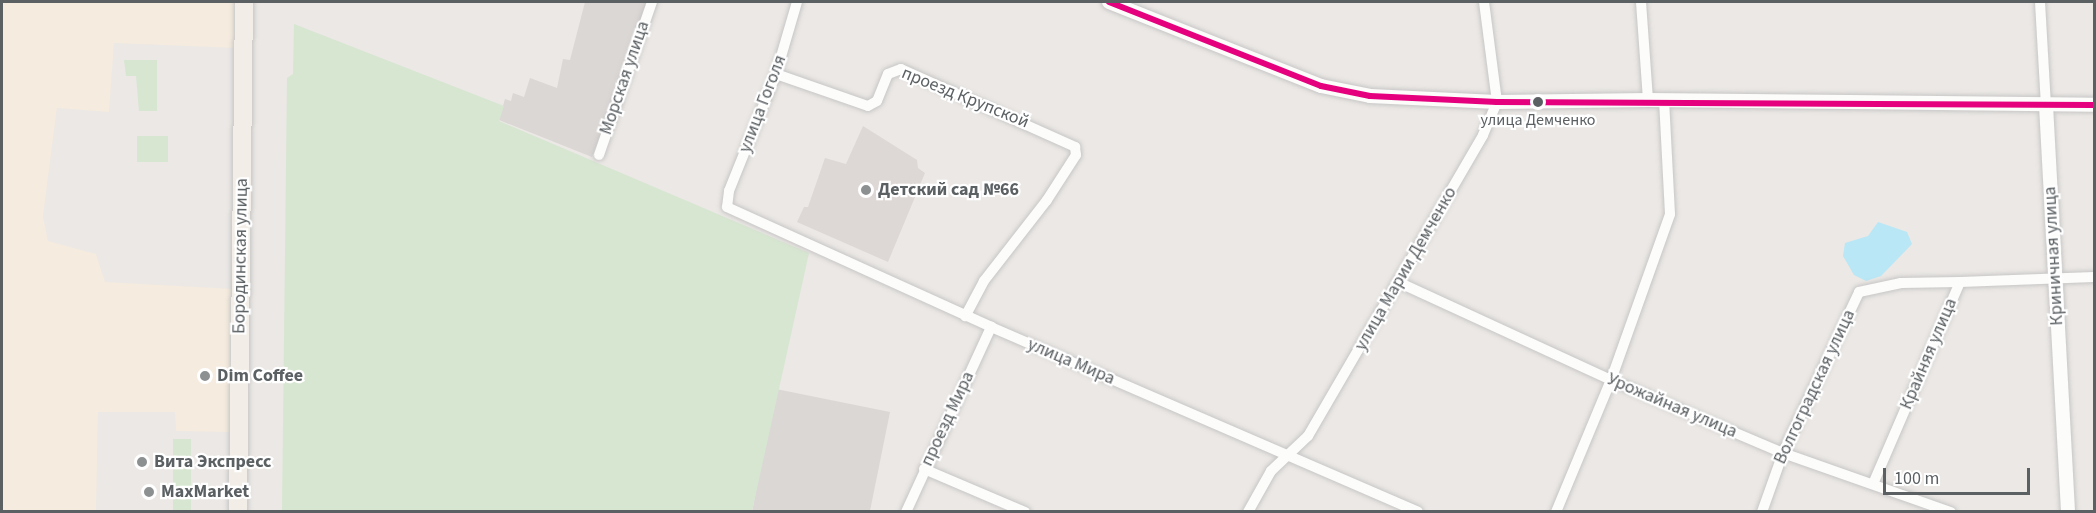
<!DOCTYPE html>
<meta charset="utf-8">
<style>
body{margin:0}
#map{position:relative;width:2096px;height:513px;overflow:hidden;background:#ebe8e5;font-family:"Source Sans 3",sans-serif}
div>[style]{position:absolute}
.commercial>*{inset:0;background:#f5ebde}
.industrial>*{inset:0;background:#dbd7d5}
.education>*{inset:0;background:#ddd8d5}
.green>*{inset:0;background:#d7e6d1;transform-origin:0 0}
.water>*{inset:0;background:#b9e7f6}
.roads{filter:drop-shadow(0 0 2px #c7c6c6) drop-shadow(0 0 2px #c7c6c6)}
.minor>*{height:10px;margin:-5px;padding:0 5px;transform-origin:5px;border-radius:5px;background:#fcfcfb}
.tertiary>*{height:14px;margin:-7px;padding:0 7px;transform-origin:7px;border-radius:7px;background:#fcfcfb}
.primary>*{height:18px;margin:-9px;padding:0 9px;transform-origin:9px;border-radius:9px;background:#f2eee7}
.bus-1>*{height:6px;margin:-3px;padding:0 3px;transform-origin:3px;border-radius:3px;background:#e5007d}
.dots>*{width:16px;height:16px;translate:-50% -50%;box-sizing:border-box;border:3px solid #fff;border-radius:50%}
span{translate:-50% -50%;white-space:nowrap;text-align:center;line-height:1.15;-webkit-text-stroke:4.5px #fff;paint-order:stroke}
.bus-label{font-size:16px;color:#5b6063}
.street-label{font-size:18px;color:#5b6063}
.poi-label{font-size:18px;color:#5b6063;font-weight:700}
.left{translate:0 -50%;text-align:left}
.frame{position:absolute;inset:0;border:3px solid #5b6063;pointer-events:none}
.scale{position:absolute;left:1883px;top:468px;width:147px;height:27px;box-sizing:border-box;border:3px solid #5b6063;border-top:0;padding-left:8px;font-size:18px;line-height:21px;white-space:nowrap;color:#5b6063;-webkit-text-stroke:4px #fff;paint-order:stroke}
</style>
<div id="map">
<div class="commercial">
<div style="clip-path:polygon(2px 2px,237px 2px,236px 48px,114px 43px,109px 112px,57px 108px,43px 216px,48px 241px,96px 254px,105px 282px,233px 289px,232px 432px,176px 431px,175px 412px,98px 412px,96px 511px,2px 511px)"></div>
</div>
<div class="industrial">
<div style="clip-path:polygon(585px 2px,649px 2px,592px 157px,499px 120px,505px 99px,511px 101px,513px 93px,524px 97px,530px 78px,557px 88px,563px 59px,570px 60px)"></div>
<div style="clip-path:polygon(776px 389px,890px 412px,870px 511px,752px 512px)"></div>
</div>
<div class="education">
<div style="clip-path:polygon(863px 126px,917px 160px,918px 168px,925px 173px,888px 262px,797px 222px,804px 207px,808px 207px,825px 158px,846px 164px)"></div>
</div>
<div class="green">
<div style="clip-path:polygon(294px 24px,504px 106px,499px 121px,809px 253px,752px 511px,282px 512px,287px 78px,293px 74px)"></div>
<div style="clip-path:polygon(124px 60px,157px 60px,157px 111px,139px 111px,136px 76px,126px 76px)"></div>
<div style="left:137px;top:136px;width:31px;height:26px"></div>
<div style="left:173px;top:439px;width:18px;height:72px"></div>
</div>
<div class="water">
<div style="clip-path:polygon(1878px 222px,1907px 232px,1912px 244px,1881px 276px,1866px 281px,1854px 275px,1843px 256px,1845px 243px,1868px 236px)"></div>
</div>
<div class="roads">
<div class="minor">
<div style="left:797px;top:2px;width:75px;rotate:106.3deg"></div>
<div style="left:776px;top:74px;width:126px;rotate:111.9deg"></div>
<div style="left:729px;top:191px;width:16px;rotate:97deg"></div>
<div style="left:727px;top:207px;width:290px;rotate:24.4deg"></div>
<div style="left:991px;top:327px;width:465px;rotate:23.4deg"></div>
<div style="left:1641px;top:2px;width:98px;rotate:85.9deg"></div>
<div style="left:2040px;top:2px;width:103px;rotate:86.7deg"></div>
<div style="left:776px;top:74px;width:97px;rotate:19.2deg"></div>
<div style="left:868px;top:106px;width:10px;rotate:-29deg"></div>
<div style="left:877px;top:101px;width:29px;rotate:-68deg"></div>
<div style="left:888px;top:74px;width:14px;rotate:-21deg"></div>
<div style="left:901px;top:69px;width:191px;rotate:24.1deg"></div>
<div style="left:1075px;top:147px;width:8px;rotate:83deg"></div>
<div style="left:1076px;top:155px;width:54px;rotate:122.8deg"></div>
<div style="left:1047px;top:200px;width:103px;rotate:127.9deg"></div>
<div style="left:984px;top:281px;width:40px;rotate:118deg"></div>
<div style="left:599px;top:155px;width:162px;rotate:-70.9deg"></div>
<div style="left:1400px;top:283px;width:232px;rotate:24.7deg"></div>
<div style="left:1611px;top:380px;width:187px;rotate:23deg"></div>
<div style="left:1783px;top:453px;width:178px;rotate:19.4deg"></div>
<div style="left:924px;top:469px;width:110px;rotate:23.1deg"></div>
<div style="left:1873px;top:484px;width:220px;rotate:-66.7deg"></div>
<div style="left:1960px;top:282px;width:134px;rotate:-2.1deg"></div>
<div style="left:906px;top:512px;width:204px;rotate:-65.3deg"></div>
<div style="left:1248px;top:512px;width:47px;rotate:-60.7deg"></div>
<div style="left:1271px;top:471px;width:51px;rotate:-43.4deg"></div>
<div style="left:1308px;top:436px;width:348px;rotate:-59.8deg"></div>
<div style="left:1483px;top:135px;width:36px;rotate:-67deg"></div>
<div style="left:1497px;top:102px;width:101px;rotate:-97.4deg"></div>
<div style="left:1556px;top:512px;width:143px;rotate:-67.4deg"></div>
<div style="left:1611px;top:380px;width:176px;rotate:-70.4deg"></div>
<div style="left:1670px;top:214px;width:113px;rotate:-93deg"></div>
<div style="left:1762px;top:512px;width:63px;rotate:-70.4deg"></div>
<div style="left:1783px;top:453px;width:178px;rotate:-64.7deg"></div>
<div style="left:1859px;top:292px;width:43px;rotate:-12.1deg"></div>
<div style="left:1901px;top:283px;width:59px;rotate:-1deg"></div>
</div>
<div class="tertiary">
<div style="left:1109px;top:2px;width:228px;rotate:21.6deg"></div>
<div style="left:1321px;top:86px;width:50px;rotate:11.5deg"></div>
<div style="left:1370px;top:96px;width:127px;rotate:2.7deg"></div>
<div style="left:1497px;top:102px;width:151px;rotate:-0.8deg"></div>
<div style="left:1648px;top:100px;width:446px;rotate:0.6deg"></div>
<div style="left:2046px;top:105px;width:408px;rotate:86.9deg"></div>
</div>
<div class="primary">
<div style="left:238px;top:512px;width:510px;rotate:-89.33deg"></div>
</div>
</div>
<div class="bus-1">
<div style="left:1109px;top:2px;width:228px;rotate:21.6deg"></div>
<div style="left:1321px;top:86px;width:50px;rotate:11.5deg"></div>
<div style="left:1370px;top:96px;width:127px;rotate:2.7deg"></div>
<div style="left:1497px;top:102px;width:597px;rotate:0.29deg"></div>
</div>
<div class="dots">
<div style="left:1538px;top:102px;background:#5b6063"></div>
<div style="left:866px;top:190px;background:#8d9090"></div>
<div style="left:205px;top:376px;background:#8d9090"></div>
<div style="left:142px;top:462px;background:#8d9090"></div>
<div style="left:149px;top:492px;background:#8d9090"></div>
</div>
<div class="bus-label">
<span style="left:1538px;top:120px">улица Демченко</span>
</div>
<div class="street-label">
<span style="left:625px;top:78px;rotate:-71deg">Морская улица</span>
<span style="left:965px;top:98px;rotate:22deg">проезд Крупской</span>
<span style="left:763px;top:104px;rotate:-69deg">улица Гоголя</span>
<span style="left:241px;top:256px;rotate:-89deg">Бородинская улица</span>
<span style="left:2054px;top:256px;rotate:-93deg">Криничная улица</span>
<span style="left:1406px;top:269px;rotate:-60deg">улица Марии Демченко</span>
<span style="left:1929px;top:354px;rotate:-67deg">Крайняя улица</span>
<span style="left:1071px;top:362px;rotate:23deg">улица Мира</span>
<span style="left:1815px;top:387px;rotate:-65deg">Волгоградская улица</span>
<span style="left:1672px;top:406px;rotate:23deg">Урожайная улица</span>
<span style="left:948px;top:419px;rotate:-65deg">проезд Мира</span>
</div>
<div class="poi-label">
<span class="left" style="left:878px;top:190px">Детский сад №66</span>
<span class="left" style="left:217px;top:376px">Dim Coffee</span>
<span class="left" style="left:154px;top:462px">Вита Экспресс</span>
<span class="left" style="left:161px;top:492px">MaxMarket</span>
</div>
<div class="frame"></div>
<div class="scale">100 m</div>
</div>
